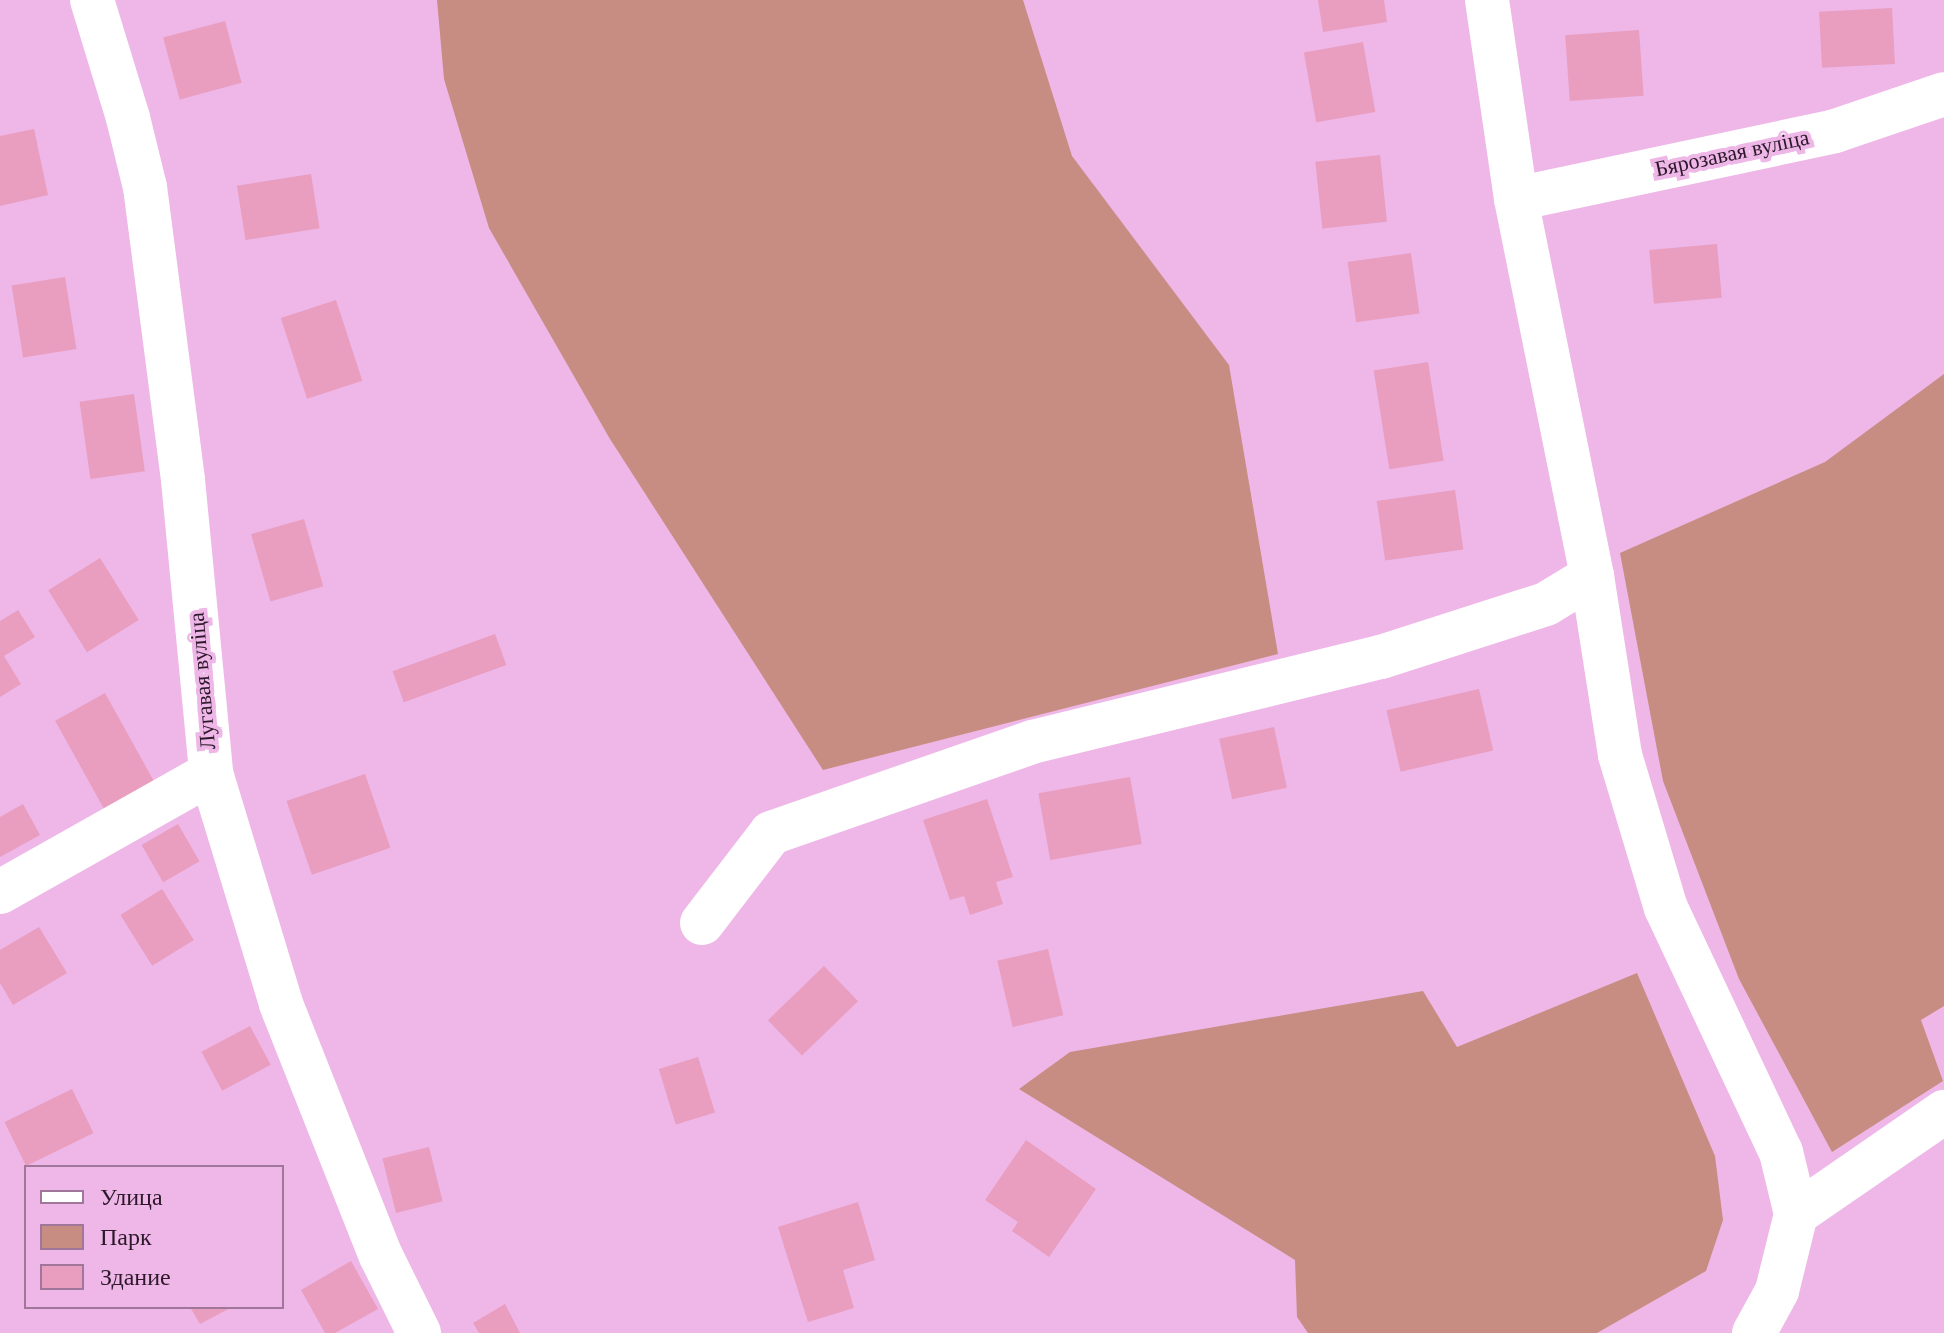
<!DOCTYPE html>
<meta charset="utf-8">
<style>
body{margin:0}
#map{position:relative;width:1944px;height:1333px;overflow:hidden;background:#eeb7e7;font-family:"Times New Roman",serif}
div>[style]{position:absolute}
.green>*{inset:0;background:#c78d82}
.building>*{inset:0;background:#e99dbf;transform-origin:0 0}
.minor>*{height:44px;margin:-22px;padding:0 22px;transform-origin:22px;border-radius:22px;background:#fff}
span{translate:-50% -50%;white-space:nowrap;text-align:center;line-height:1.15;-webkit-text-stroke:8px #eeb7e7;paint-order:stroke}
.street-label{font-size:22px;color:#2c182a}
.legend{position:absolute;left:24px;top:1165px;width:260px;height:144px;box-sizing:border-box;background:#eeb7e7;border:2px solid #a0779b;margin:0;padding:10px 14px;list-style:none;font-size:24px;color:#2c182a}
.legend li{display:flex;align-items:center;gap:16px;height:40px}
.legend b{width:40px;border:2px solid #a0779b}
</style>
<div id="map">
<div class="green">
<div style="clip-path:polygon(437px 0,1023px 0,1072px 156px,1229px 365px,1278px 654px,823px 770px,610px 439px,489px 228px,444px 79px)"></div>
<div style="clip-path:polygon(1944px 374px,1944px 1006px,1921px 1020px,1943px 1081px,1832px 1152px,1739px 979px,1663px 781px,1620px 553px,1825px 462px)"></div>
<div style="clip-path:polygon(1637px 973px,1715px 1156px,1723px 1220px,1706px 1271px,1597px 1333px,1308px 1333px,1297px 1317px,1295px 1260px,1019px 1089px,1070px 1052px,1423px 991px,1457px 1047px)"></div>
</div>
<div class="building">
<div style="clip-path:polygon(1318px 0,1384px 0,1387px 22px,1323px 32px)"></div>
<div style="left:1892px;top:8px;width:56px;height:73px;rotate:87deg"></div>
<div style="left:225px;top:21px;width:64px;height:64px;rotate:75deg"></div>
<div style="left:1639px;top:30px;width:66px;height:74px;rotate:86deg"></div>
<div style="left:1363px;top:42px;width:71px;height:60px;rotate:80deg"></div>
<div style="clip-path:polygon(34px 129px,48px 195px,0 206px,0 136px)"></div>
<div style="left:1380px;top:155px;width:67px;height:65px;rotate:84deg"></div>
<div style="left:311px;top:174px;width:55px;height:75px;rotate:81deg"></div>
<div style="left:1717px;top:244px;width:54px;height:68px;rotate:85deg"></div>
<div style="left:1411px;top:253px;width:61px;height:64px;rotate:82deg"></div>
<div style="left:65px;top:277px;width:73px;height:54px;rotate:81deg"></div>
<div style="left:336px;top:300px;width:85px;height:58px;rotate:72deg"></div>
<div style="left:1428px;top:362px;width:100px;height:55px;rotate:81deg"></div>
<div style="left:134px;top:394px;width:78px;height:55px;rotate:82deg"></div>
<div style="left:1455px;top:490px;width:60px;height:79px;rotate:82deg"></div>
<div style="left:304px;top:519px;width:70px;height:55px;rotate:74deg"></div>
<div style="left:100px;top:558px;width:73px;height:61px;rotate:58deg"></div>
<div style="clip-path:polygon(18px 610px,35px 637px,4px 656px,21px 684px,0 697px,0 621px)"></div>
<div style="left:495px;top:634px;width:33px;height:109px;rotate:70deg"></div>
<div style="left:1479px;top:689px;width:63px;height:95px;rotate:77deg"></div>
<div style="left:105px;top:693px;width:109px;height:57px;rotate:61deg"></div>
<div style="left:1274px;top:727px;width:62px;height:56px;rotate:78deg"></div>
<div style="left:365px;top:774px;width:78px;height:83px;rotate:71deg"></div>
<div style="left:1130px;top:777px;width:68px;height:93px;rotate:80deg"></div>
<div style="clip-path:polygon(987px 799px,1013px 877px,996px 882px,1003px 904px,970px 915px,964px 896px,950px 900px,923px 820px)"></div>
<div style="clip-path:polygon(23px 804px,40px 835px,0 857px,0 817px)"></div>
<div style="left:178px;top:824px;width:43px;height:42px;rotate:60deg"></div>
<div style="left:162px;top:889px;width:60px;height:49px;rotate:58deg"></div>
<div style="clip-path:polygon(39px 927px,67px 973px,13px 1005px,0 983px,0 950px)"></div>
<div style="left:1048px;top:949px;width:68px;height:52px;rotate:77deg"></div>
<div style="left:824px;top:966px;width:49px;height:78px;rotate:46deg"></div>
<div style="left:250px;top:1026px;width:44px;height:55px;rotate:62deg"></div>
<div style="left:698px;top:1057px;width:58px;height:41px;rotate:73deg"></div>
<div style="left:72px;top:1089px;width:49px;height:75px;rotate:64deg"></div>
<div style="clip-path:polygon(1026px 1140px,1096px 1189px,1049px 1257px,1012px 1231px,1018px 1222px,985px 1200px)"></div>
<div style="left:429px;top:1147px;width:56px;height:48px;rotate:76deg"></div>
<div style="clip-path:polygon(858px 1202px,875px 1260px,843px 1270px,854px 1308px,808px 1322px,778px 1227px)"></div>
<div style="clip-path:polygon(351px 1261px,378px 1309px,335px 1333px,325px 1333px,301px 1290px)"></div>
<div style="clip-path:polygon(505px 1304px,520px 1333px,479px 1333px,473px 1323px)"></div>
<div style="clip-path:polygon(190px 1307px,232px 1307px,200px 1324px)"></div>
</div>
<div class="minor">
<div style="left:92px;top:0;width:123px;rotate:73deg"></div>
<div style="left:128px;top:118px;width:71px;rotate:76.2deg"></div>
<div style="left:145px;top:187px;width:295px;rotate:82.6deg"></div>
<div style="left:183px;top:480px;width:294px;rotate:84.5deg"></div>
<div style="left:211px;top:773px;width:241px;rotate:73.1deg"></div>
<div style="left:281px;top:1004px;width:271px;rotate:68.4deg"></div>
<div style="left:381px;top:1256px;width:86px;rotate:63.7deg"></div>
<div style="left:1487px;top:0;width:201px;rotate:81.7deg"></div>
<div style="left:1516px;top:199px;width:385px;rotate:78.6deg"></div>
<div style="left:1592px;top:576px;width:181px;rotate:81.1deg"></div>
<div style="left:1620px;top:755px;width:160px;rotate:73.3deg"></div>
<div style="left:1666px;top:908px;width:270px;rotate:64.8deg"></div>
<div style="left:1781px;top:1152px;width:64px;rotate:76.4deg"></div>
<div style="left:1796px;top:1214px;width:79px;rotate:103.9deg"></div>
<div style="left:1777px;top:1291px;width:48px;rotate:118.7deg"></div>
<div style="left:1516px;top:199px;width:326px;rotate:-12deg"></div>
<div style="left:1835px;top:131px;width:115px;rotate:-18.7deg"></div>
<div style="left:0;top:892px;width:242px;rotate:-29.4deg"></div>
<div style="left:702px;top:923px;width:113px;rotate:-52.5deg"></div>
<div style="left:771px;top:833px;width:276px;rotate:-19.2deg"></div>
<div style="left:1032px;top:742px;width:359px;rotate:-13.7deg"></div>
<div style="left:1381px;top:657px;width:173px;rotate:-17.8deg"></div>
<div style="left:1546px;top:604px;width:54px;rotate:-31.3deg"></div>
<div style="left:1796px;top:1214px;width:180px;rotate:-34.6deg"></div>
</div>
<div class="street-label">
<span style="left:1732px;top:153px;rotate:-12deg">Бярозавая вуліца</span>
<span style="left:202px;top:681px;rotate:-95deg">Лугавая вуліца</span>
</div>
<ul class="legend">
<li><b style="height:10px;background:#fff"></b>Улица</li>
<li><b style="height:22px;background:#c78d82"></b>Парк</li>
<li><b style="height:22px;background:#e99dbf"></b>Здание</li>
</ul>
</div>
